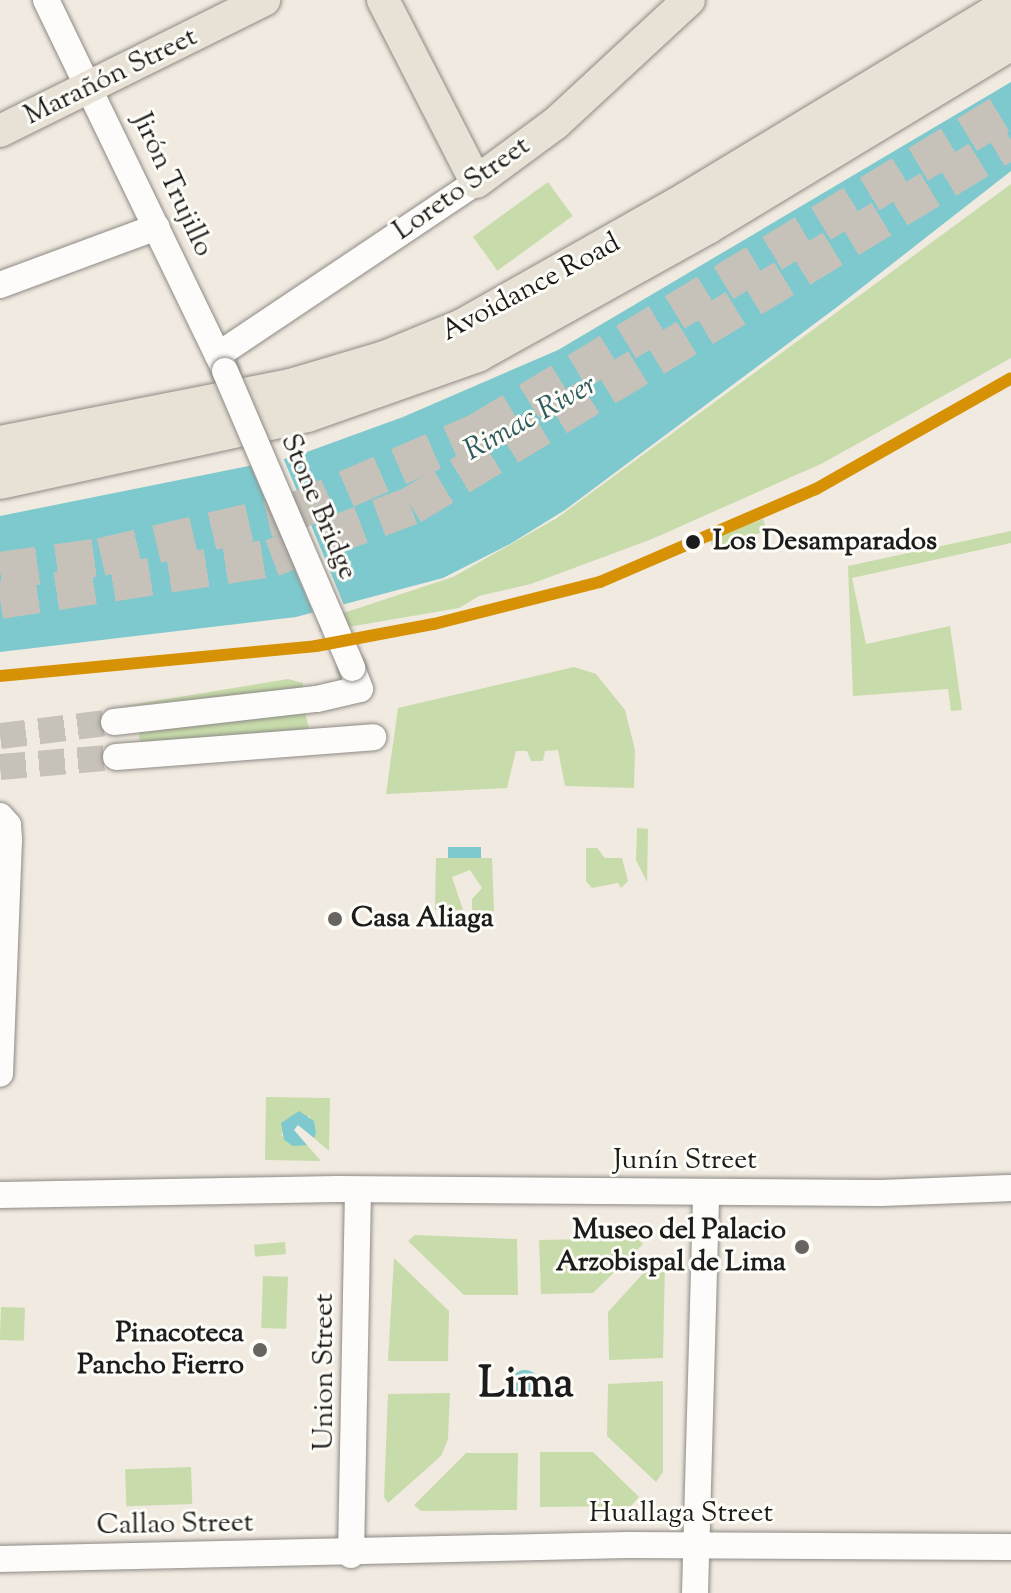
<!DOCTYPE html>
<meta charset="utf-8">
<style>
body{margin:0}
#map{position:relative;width:1011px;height:1593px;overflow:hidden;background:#f1eae0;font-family:"Sorts Mill Goudy",serif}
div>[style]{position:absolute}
.green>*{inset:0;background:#c7dcaa;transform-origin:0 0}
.water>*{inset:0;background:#7ec9ce;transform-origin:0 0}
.round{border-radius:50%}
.pier>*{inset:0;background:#f1eae0}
.minor-tunnel>*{height:26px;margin-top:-13px;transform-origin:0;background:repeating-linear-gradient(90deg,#c6c1b9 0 26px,transparent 0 39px)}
.highway-tunnel>*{height:38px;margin-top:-19px;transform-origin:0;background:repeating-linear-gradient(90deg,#c6c1b9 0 38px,transparent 0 57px)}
.roads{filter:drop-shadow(0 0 2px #8d8a85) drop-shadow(0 0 2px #8d8a85)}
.minor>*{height:26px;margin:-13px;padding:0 13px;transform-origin:13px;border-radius:13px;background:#fdfcfa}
.major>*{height:32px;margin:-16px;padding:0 16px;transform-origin:16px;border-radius:16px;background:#e8e2d6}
.highway>*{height:38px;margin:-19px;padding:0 19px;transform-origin:19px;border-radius:19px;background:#e8e2d6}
.rail>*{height:9px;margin-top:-4.5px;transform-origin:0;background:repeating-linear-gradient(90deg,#fdfcf7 0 18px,#b0aead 0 36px);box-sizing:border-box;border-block:2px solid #b0aead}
.bridges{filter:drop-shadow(0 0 2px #8d8a85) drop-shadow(0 0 2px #8d8a85)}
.minor-bridge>*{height:26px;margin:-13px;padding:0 13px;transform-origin:13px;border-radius:13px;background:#fdfcfa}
.rail-1>*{height:12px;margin:-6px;padding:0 6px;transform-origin:6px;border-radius:6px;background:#d69104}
.dots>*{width:22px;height:22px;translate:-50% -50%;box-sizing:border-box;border:4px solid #fdfcf7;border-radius:50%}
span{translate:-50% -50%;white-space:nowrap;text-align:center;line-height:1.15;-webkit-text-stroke:6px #fdfcf7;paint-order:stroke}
.street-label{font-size:28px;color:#1c1c1c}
.stop-label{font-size:28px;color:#1c1c1c;font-weight:700}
.left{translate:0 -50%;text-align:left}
.poi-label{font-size:28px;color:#1c1c1c;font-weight:700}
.right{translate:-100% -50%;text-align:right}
.water-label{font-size:30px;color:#305c60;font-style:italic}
.town-label{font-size:44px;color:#1c1c1c;font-weight:700}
</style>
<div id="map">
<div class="green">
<div style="left:548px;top:182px;width:42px;height:93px;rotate:54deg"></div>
<div style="clip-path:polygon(1011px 184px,1011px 358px,823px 463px,652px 539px,531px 584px,479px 596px,459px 608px,319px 632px,319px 621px,453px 577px,557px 518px)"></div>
<div style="left:763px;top:519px;width:12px;height:57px;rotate:70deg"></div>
<div style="clip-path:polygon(1011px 531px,1011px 543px,852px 578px,866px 644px,950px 626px,962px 710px,951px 711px,948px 689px,853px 696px,848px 566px)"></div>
<div style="clip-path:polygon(574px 667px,596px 674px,625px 710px,635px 750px,634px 788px,565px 786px,558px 750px,545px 751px,543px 761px,531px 761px,527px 751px,516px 751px,507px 788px,386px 794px,398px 708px)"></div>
<div style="clip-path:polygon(288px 679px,303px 683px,303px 688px,118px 707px)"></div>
<div style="clip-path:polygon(305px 712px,309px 729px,142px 744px,139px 738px,140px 730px)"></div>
<div style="clip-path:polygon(637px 828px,648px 829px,647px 882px,636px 860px)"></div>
<div style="clip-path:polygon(586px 848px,597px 848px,605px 858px,622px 858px,628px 881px,621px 888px,618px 883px,592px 888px,586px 881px)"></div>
<div style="clip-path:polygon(436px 858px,492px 858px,494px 911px,472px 910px,472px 899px,482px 888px,470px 870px,452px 877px,463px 910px,435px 910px)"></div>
<div style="clip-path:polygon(266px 1097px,330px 1098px,329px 1151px,314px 1138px,310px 1116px,281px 1134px,288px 1143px,307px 1145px,321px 1161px,265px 1160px)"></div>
<div style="clip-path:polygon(415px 1235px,517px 1239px,518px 1295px,464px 1295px,408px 1241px)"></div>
<div style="clip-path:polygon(636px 1238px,643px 1244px,593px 1293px,541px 1294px,539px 1240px)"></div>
<div style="left:285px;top:1242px;width:12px;height:31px;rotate:85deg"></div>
<div style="clip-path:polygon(658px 1257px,665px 1263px,663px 1358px,609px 1360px,608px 1312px)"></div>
<div style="clip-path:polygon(394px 1258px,449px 1311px,448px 1361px,388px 1361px)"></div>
<div style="left:263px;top:1276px;width:25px;height:52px;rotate:2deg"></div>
<div style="left:1px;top:1307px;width:24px;height:33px;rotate:2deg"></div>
<div style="clip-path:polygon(663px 1381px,663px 1472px,656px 1482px,607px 1436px,608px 1384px)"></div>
<div style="clip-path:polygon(450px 1393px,448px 1439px,441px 1456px,388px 1503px,384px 1497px,388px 1394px)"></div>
<div style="clip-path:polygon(540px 1452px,593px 1452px,639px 1497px,631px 1506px,540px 1507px)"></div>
<div style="clip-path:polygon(466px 1453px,518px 1453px,517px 1510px,421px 1511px,414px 1505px)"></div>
<div style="left:191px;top:1467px;width:37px;height:66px;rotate:88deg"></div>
</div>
<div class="water">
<div style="clip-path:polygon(1011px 82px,1011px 171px,837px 307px,565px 510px,510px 544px,443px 578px,296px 617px,0 652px,0 516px,293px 457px,403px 417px,558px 350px)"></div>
<div style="left:448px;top:847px;width:33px;height:11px"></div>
<div style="clip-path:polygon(299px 1111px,314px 1121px,316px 1133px,314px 1138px,298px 1125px,294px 1130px,307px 1145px,293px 1146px,284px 1140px,281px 1123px)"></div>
<div class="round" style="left:511px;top:1370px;width:28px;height:28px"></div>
</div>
<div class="pier">
<div style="clip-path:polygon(282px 455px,302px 503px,346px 610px,315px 617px,249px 462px)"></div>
</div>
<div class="minor-tunnel">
<div style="left:0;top:736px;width:115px;rotate:-7deg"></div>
<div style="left:0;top:767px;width:116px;rotate:-4.9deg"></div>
</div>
<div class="highway-tunnel">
<div style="left:0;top:571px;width:102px;rotate:-7.9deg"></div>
<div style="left:101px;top:557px;width:198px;rotate:-13.1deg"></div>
<div style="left:294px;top:512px;width:203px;rotate:-23.5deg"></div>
<div style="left:480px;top:431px;width:622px;rotate:-31.31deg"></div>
<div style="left:0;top:600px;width:275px;rotate:-8.8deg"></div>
<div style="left:272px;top:558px;width:148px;rotate:-20.5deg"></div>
<div style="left:411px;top:506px;width:703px;rotate:-31.38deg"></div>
</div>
<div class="roads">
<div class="minor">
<div style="left:46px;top:0;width:412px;rotate:64.2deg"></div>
<div style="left:0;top:285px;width:167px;rotate:-20.3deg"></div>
<div style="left:218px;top:355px;width:311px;rotate:-33.8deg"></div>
<div style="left:114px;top:722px;width:204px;rotate:-6.5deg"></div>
<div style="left:317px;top:699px;width:44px;rotate:-13.1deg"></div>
<div style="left:360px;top:689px;width:22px;rotate:-111deg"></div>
<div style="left:116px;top:757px;width:258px;rotate:-4.4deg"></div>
<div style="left:0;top:816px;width:12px;rotate:48deg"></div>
<div style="left:8px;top:825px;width:15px;rotate:86deg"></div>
<div style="left:9px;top:840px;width:234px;rotate:92.2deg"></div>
<div style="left:0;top:1195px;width:338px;rotate:-1deg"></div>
<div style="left:338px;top:1189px;width:543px;rotate:0.42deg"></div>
<div style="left:881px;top:1193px;width:130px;rotate:-2.2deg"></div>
<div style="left:351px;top:1555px;width:365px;rotate:-88.9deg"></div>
<div style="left:0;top:1559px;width:627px;rotate:-1.28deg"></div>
<div style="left:627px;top:1545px;width:384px;rotate:0.3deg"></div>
<div style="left:695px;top:1593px;width:401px;rotate:-88.4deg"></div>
</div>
<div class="major">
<div style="left:383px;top:0;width:204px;rotate:62.9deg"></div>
<div style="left:476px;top:182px;width:99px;rotate:-36.4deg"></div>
<div style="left:556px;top:123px;width:181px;rotate:-42.8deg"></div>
<div style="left:0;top:131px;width:295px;rotate:-26.4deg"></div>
</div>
<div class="highway">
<div style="left:0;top:445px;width:297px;rotate:-11.1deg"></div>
<div style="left:291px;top:388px;width:98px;rotate:-16.6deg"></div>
<div style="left:385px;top:360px;width:84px;rotate:-22.3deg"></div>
<div style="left:463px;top:328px;width:260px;rotate:-29.5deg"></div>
<div style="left:689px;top:200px;width:376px;rotate:-31.2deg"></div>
<div style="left:0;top:480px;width:314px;rotate:-12.3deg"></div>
<div style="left:307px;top:413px;width:180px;rotate:-19.4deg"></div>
<div style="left:477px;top:353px;width:263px;rotate:-29.1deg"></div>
<div style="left:707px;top:225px;width:355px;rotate:-31.2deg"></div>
</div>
</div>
<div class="rail">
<div style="left:0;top:676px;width:317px;rotate:-5.4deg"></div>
<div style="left:316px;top:646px;width:120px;rotate:-10.6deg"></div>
<div style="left:434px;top:624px;width:171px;rotate:-14.2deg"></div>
<div style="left:600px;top:582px;width:101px;rotate:-22.8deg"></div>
</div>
<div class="bridges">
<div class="minor-bridge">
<div style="left:225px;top:371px;width:323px;rotate:66.8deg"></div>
</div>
</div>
<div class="rail-1">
<div style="left:0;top:676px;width:317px;rotate:-5.4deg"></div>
<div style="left:316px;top:646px;width:120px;rotate:-10.6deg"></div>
<div style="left:434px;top:624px;width:171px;rotate:-14.2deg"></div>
<div style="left:600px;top:582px;width:235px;rotate:-23.3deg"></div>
<div style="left:816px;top:489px;width:224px;rotate:-29.6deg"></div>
</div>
<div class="dots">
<div style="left:693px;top:542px;background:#1c1c1c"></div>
<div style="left:335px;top:919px;background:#676461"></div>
<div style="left:802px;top:1247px;background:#676461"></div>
<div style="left:260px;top:1350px;background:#676461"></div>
</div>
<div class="street-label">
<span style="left:111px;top:77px;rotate:-26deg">Marañón Street</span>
<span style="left:172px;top:185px;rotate:65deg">Jirón Trujillo</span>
<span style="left:462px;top:189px;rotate:-35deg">Loreto Street</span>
<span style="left:531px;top:288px;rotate:-28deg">Avoidance Road</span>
<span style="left:318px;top:507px;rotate:67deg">Stone Bridge</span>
<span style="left:685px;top:1161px">Junín Street</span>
<span style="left:325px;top:1372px;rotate:-90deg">Union Street</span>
<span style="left:681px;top:1514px">Huallaga Street</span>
<span style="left:175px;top:1525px;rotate:-1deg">Callao Street</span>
</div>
<div class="stop-label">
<span class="left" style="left:713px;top:542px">Los Desamparados</span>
</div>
<div class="poi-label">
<span class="left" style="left:351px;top:919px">Casa Aliaga</span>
<span class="right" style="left:786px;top:1247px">Museo del Palacio<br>Arzobispal de Lima</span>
<span class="right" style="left:244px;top:1350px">Pinacoteca<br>Pancho Fierro</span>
</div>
<div class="water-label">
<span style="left:531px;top:419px;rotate:-29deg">Rimac River</span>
</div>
<div class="town-label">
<span style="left:526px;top:1386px">Lima</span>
</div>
</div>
